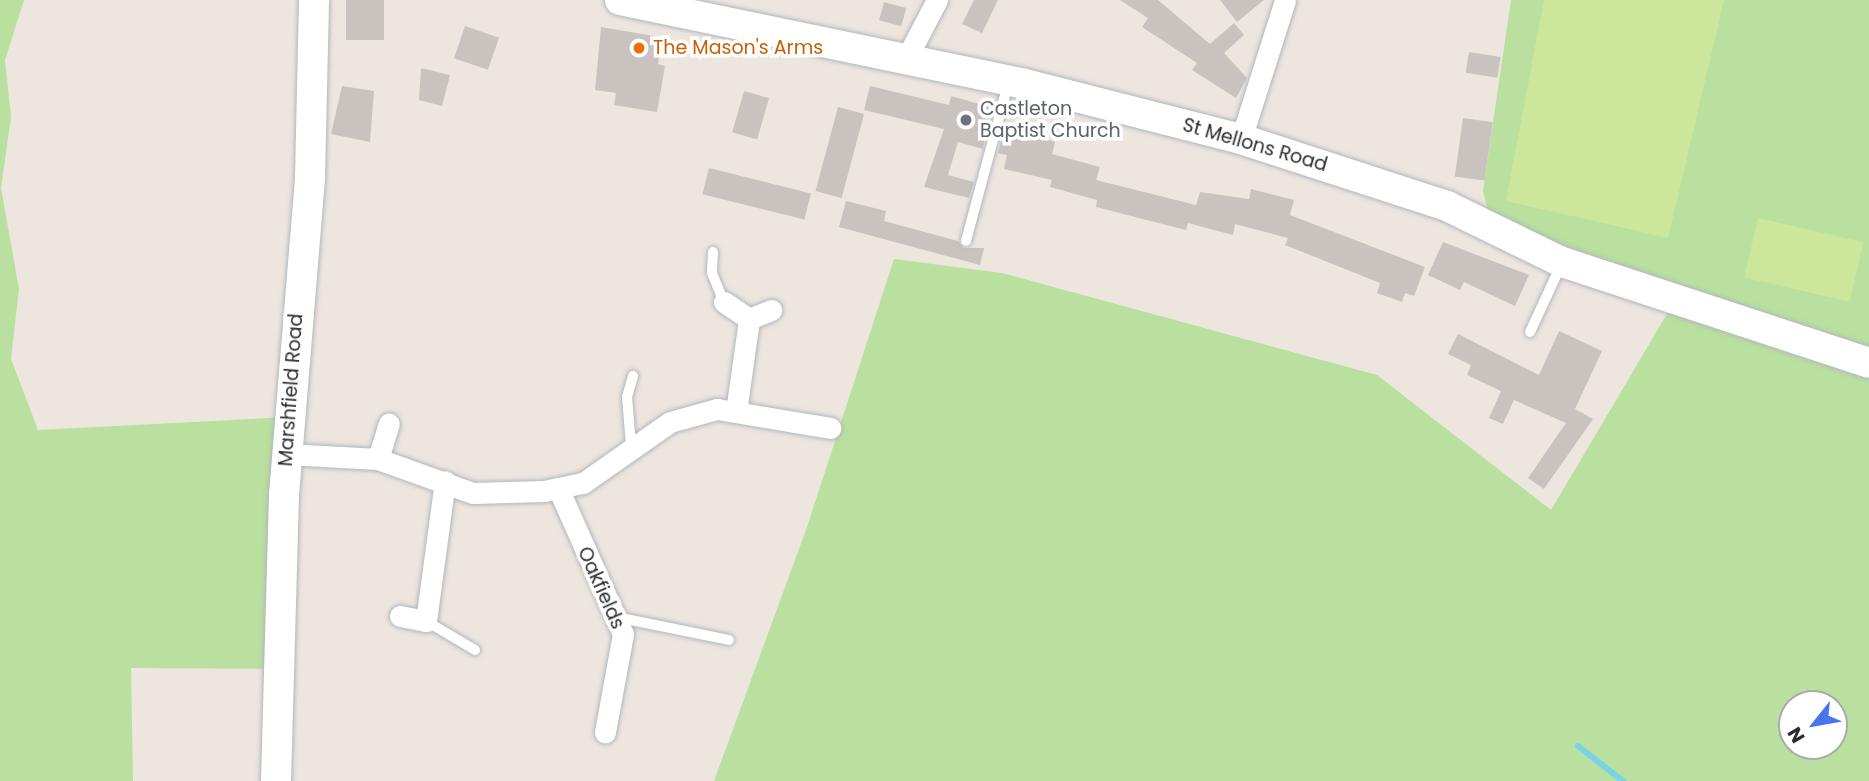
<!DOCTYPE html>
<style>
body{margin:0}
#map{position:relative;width:1869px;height:781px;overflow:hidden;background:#ede6df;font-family:Poppins,sans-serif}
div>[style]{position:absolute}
.green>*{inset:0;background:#b9e09e}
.pitch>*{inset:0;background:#cce79b;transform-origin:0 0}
.stream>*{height:6px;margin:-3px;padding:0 3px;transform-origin:3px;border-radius:3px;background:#78d3e9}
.building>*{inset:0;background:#c8c3be;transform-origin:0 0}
.roads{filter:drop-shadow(0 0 2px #b2b6be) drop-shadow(0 0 2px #b2b6be)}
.lane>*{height:10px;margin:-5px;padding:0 5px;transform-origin:5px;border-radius:5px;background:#fff}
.street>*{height:21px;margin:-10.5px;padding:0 10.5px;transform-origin:10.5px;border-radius:10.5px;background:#fff}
.secondary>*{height:30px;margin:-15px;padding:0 15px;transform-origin:15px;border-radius:15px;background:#fff}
.dots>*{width:19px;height:19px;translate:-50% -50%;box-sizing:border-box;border:4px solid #fff;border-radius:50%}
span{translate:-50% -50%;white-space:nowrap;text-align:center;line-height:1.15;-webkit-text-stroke:7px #fff;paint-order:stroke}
.food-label{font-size:19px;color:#c56008}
.left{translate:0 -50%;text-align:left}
.worship-label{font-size:19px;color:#5b616d}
.street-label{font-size:19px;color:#2c2c2c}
.north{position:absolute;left:1778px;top:690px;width:70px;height:70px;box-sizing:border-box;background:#fff;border:2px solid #ababab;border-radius:50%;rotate:239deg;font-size:19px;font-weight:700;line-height:28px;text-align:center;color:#2c2c2c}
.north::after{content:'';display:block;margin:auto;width:24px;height:32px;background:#4873f1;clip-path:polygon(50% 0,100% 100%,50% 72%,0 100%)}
</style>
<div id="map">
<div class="green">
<div style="clip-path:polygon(0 0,24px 0,5px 60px,11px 117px,1px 188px,19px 289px,11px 359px,38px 430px,288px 417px,278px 669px,131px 668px,133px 781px,0 781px)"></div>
<div style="clip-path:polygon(1511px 0,1869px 0,1869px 349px,1513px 229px,1489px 215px,1483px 191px)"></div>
<div style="clip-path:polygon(evenodd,894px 259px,1002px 273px,1377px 375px,1551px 510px,1677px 297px,1869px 363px,1869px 781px,714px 781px,807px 527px,894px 259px,1792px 704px,1834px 704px,1834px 746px,1792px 746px,1792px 704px)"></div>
</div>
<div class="pitch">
<div style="clip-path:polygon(1544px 0,1724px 0,1668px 238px,1506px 201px)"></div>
<div style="left:1758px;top:218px;width:108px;height:61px;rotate:13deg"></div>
</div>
<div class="stream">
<div style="left:1578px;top:746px;width:57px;rotate:37.9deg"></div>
</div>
<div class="building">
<div style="left:346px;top:0;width:38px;height:40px"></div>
<div style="clip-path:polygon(974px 0,998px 0,982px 33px,962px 24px)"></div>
<div style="clip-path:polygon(1120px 0,1158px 0,1210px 44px,1234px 23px,1244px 35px,1224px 53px,1247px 78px,1236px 98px,1192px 70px,1197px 63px,1142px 27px,1148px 18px)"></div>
<div style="clip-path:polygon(1220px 0,1264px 0,1237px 22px)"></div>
<div style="left:884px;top:2px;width:23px;height:19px;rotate:15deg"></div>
<div style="left:465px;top:26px;width:36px;height:34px;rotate:19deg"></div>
<div style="clip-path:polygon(601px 27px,654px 36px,652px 44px,661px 46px,658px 64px,665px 66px,657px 112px,614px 105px,616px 93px,595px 90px)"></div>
<div style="left:1469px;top:52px;width:32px;height:21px;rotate:9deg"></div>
<div style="clip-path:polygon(421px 68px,450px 75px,442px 106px,419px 100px)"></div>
<div style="clip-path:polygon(342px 86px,374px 91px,370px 142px,331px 134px)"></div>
<div style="clip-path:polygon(870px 86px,949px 105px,951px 96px,990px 107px,983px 149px,958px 142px,948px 175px,974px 182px,969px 198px,924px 187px,944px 129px,864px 110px)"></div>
<div style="left:744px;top:91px;width:26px;height:43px;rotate:16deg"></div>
<div style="left:838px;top:107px;width:27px;height:87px;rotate:15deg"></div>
<div style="left:1463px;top:118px;width:30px;height:59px;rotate:8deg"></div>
<div style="clip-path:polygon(1006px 124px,1055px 142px,1052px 154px,1100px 167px,1096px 180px,1196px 205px,1200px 192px,1249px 199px,1251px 189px,1294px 200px,1290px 215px,1425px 267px,1414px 296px,1405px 293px,1402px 302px,1377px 293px,1380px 283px,1285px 245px,1288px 238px,1235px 224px,1233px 235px,1188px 223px,1186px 230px,1096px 207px,1097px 200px,1050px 187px,1052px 180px,1004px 169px,1007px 155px,998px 153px)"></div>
<div style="left:709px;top:168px;width:105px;height:27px;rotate:14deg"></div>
<div style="clip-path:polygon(846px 201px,886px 211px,884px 221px,958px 241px,963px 248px,984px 248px,980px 265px,839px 227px)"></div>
<div style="clip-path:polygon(1443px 242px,1529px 275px,1515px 306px,1464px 282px,1460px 290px,1428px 275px)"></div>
<div style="clip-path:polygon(1559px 331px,1602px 351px,1575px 409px,1593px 419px,1544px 489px,1528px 478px,1566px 423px,1514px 400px,1503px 424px,1489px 418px,1501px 391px,1467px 375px,1471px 365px,1448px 354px,1458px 334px,1539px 375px)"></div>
</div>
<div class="roads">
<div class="lane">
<div style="left:966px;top:241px;width:166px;rotate:-75deg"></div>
<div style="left:713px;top:252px;width:21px;rotate:93deg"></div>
<div style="left:712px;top:273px;width:31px;rotate:68deg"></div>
<div style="left:1530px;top:332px;width:74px;rotate:-65.2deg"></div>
<div style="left:631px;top:445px;width:48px;rotate:-94.8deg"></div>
<div style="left:627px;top:397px;width:22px;rotate:-74deg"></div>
<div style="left:616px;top:617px;width:115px;rotate:11.5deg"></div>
<div style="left:426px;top:621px;width:57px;rotate:30.6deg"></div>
</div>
<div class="street">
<div style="left:906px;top:59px;width:67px;rotate:-62.3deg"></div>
<div style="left:1241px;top:139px;width:146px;rotate:-72.4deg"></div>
<div style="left:724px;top:302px;width:30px;rotate:34deg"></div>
<div style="left:749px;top:319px;width:24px;rotate:-22deg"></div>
<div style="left:736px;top:412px;width:94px;rotate:-82deg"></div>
<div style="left:286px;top:454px;width:92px;rotate:3.1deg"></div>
<div style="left:378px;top:459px;width:101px;rotate:19.7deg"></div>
<div style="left:473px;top:493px;width:71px;rotate:-1.6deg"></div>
<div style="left:544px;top:491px;width:40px;rotate:-12deg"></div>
<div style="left:583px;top:483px;width:106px;rotate:-35deg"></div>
<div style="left:670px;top:422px;width:49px;rotate:-15.5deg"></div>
<div style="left:717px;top:409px;width:115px;rotate:9.5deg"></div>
<div style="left:378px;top:459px;width:37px;rotate:-73deg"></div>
<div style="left:558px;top:488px;width:160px;rotate:66deg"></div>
<div style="left:623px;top:634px;width:100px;rotate:100.4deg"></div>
<div style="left:400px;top:616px;width:26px;rotate:11deg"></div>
<div style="left:426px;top:621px;width:141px;rotate:-82.3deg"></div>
</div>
<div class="secondary">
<div style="left:620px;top:0;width:414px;rotate:11.7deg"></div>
<div style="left:1025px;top:84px;width:223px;rotate:14.3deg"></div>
<div style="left:1241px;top:139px;width:217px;rotate:18deg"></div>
<div style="left:1447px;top:206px;width:128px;rotate:26deg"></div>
<div style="left:1562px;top:262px;width:323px;rotate:18.2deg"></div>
<div style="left:276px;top:781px;width:286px;rotate:-88.4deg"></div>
<div style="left:284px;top:495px;width:319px;rotate:-85.3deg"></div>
<div style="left:310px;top:177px;width:177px;rotate:-88.7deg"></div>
</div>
</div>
<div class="dots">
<div style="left:639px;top:48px;background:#e8710a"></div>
<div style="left:966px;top:120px;background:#6b7280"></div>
</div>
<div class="food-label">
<span class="left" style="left:653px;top:48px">The Mason's Arms</span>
</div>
<div class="worship-label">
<span class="left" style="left:980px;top:120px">Castleton<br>Baptist Church</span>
</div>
<div class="street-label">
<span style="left:1255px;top:145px;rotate:16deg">St Mellons Road</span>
<span style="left:291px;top:390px;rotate:-86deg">Marshfield Road</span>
<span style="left:601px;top:588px;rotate:66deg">Oakfields</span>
</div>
<div class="north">N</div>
</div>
